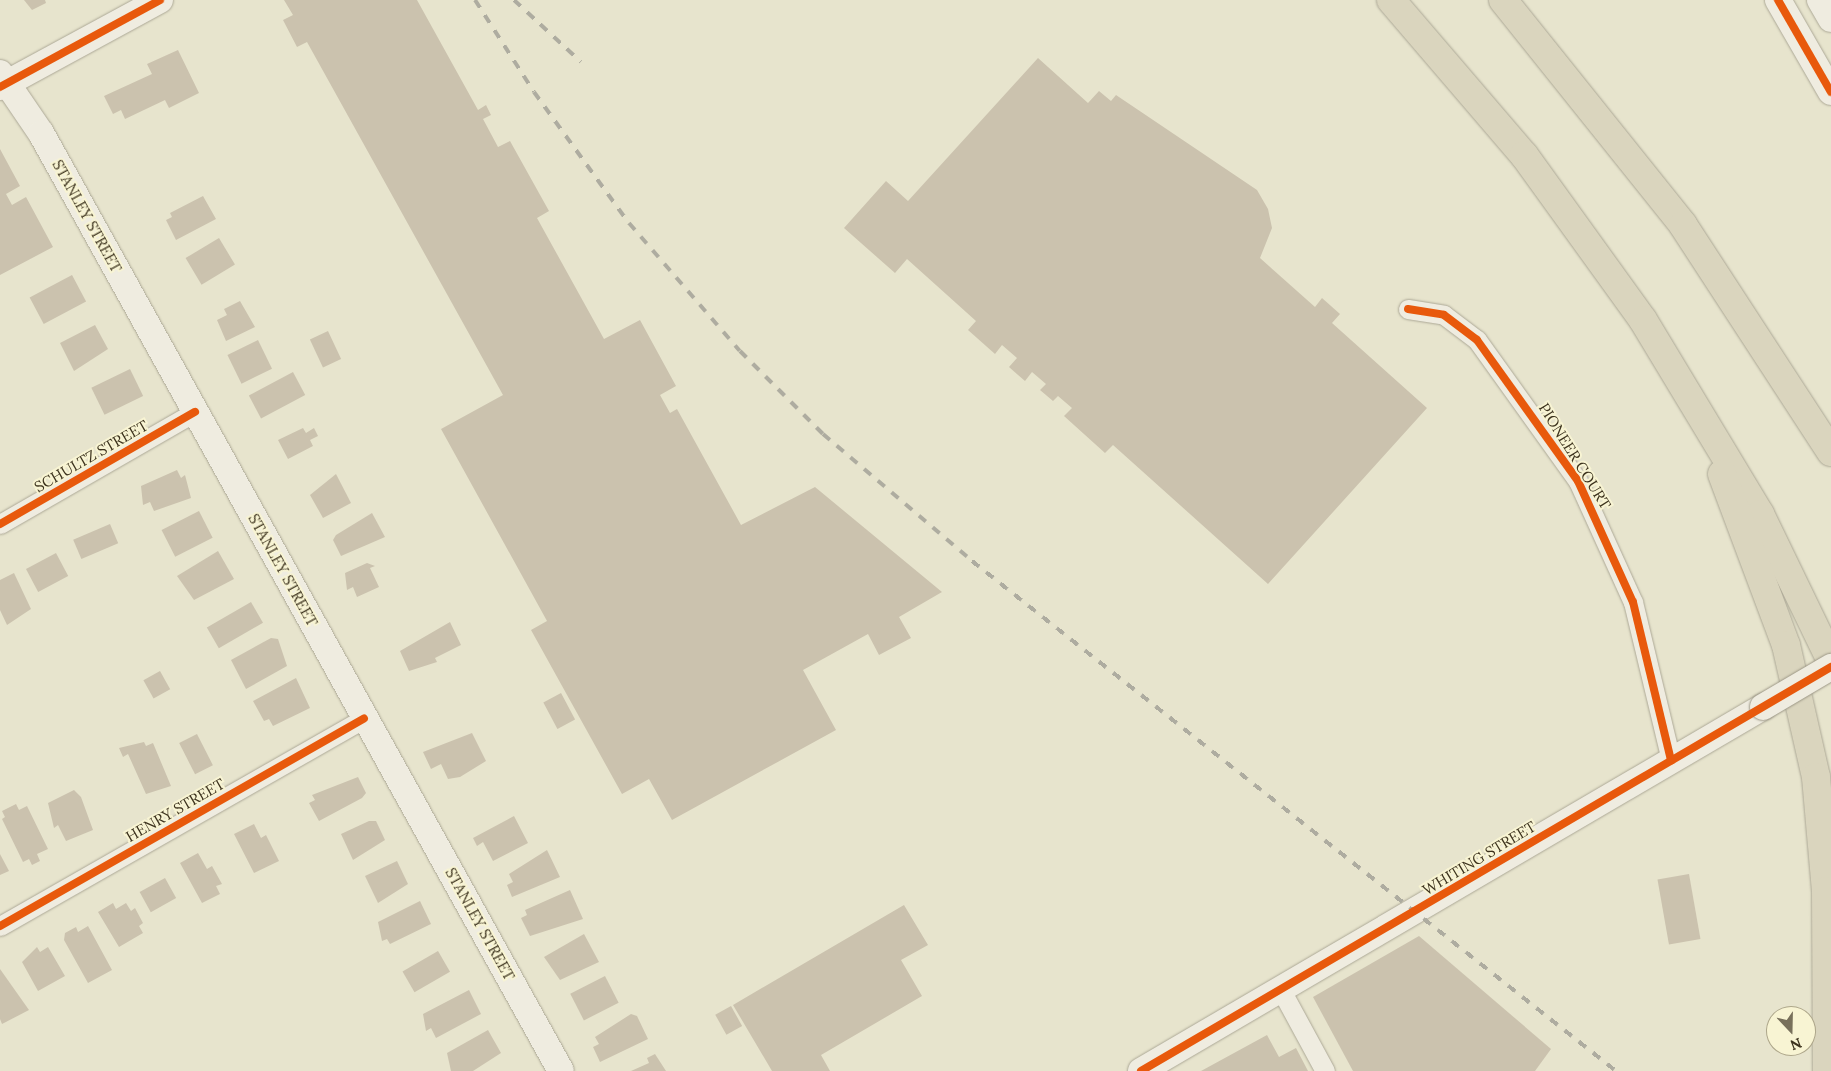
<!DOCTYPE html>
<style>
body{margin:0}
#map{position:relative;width:1831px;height:1071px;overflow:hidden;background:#e7e4cd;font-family:Lora,serif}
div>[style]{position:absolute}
.building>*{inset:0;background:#cbc2ae;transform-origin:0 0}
.roads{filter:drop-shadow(0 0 1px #aca896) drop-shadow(0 0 1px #aca896)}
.street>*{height:19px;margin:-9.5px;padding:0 9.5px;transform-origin:9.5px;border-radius:9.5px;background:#efece0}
.secondary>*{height:26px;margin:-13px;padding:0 13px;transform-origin:13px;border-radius:13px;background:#efece0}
.highway>*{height:28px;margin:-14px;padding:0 14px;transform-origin:14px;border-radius:14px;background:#dad5be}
.rail>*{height:4px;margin-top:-2px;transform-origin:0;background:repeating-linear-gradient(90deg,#aeaca0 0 9px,transparent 0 18px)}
.bridges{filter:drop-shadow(0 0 1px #9c9786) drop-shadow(0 0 1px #9c9786)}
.secondary-bridge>*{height:26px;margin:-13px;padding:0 13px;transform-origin:13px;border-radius:13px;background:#efece0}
.cycleway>*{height:8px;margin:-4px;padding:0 4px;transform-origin:4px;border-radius:4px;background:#e8590c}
span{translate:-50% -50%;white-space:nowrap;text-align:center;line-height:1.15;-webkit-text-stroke:4px #f8f4d3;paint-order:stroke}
.street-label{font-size:15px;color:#3c321d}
.north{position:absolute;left:1766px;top:1006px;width:50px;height:50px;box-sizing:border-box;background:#f8f4d3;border:1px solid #ada68a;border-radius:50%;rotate:159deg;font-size:14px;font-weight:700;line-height:20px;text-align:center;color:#3c321d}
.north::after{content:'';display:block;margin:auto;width:18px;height:22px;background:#78705b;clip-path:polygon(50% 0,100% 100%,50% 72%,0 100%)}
</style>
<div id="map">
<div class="building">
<div style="clip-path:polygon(24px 0,45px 0,46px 3px,32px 10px)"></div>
<div style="clip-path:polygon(284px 0,417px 0,478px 110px,486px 105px,491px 115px,483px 119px,498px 147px,510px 141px,549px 211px,537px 218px,604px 339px,640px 320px,676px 386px,660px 395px,670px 413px,677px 409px,741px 525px,815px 487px,942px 592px,899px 617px,911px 638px,879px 655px,868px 634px,803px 670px,836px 730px,672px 820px,649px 779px,622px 794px,531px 630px,547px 621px,441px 429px,503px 395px,307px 42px,297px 47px,283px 20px,293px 15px)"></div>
<div style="clip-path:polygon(178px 50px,199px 93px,169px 108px,165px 100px,125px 119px,121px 110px,113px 114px,104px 96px,152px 74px,147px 64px)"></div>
<div style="clip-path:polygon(1038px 58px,1088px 103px,1099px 91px,1111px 101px,1116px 95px,1257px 190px,1268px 209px,1272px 228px,1260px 258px,1315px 307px,1322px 298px,1340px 314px,1332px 323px,1427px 408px,1268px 584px,1113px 445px,1105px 453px,1064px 416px,1072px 408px,1058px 396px,1053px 401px,1040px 390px,1046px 384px,1032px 372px,1025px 381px,1009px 367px,1017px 358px,1002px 345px,995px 354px,968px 330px,976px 321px,907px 259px,895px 273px,844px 228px,886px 181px,908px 201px)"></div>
<div style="clip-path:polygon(0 149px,20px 186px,6px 194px,12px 205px,26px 197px,53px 247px,0 275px)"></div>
<div style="clip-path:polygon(203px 196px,216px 219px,176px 240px,166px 220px,172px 217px,170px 213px)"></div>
<div style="left:219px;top:238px;width:31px;height:39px;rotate:59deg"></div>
<div style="left:72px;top:275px;width:30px;height:48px;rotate:62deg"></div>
<div style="clip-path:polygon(240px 301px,255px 327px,226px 341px,217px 320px,227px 315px,224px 309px)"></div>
<div style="clip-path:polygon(95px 325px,108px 349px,74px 371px,60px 343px)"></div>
<div style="left:328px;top:331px;width:31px;height:20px;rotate:65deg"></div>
<div style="left:258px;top:340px;width:32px;height:34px;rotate:64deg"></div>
<div style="left:130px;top:369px;width:30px;height:43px;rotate:64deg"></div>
<div style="left:293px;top:372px;width:26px;height:50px;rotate:62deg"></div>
<div style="clip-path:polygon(303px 428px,306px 433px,314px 428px,318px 436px,310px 440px,313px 446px,288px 459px,278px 440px)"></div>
<div style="clip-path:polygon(177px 470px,181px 478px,185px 475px,191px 498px,154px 511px,150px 502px,143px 505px,141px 486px)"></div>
<div style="clip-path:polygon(336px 474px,351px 503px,323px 518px,310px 495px)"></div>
<div style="left:199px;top:511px;width:30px;height:42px;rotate:63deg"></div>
<div style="clip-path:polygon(372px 513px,385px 537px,341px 556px,333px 540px,336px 535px)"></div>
<div style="left:110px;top:524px;width:21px;height:40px;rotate:67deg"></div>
<div style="clip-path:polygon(218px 551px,234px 579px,194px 600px,177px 576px)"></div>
<div style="left:56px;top:553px;width:26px;height:34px;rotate:62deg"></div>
<div style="clip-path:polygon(367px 563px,375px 566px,370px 568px,379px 587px,357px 597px,353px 587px,347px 590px,345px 573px)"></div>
<div style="clip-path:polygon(14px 573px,31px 609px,7px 625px,0 610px,0 580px)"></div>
<div style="left:251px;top:602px;width:24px;height:51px;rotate:60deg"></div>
<div style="clip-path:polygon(450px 622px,461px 645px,435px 658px,437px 662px,409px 671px,400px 651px)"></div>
<div style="clip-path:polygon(271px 638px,278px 639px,287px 666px,246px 689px,231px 660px)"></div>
<div style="left:160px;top:671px;width:21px;height:19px;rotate:61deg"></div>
<div style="clip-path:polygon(296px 678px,310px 708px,273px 726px,269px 719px,264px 721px,253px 701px)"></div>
<div style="left:561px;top:693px;width:30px;height:20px;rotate:62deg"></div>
<div style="clip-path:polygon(472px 733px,486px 761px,460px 777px,448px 779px,441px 764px,431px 769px,423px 752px)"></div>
<div style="left:197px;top:734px;width:35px;height:20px;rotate:63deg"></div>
<div style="clip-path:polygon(144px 742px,146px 746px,153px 743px,171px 786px,146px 794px,128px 754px,123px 757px,119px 748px)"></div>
<div style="clip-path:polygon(358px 777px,366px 793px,362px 798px,319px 821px,309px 803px,315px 800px,312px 795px)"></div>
<div style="clip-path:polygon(74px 790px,81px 797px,93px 830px,66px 841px,58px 825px,54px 828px,48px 803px)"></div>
<div style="clip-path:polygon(16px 804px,19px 810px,27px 806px,48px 849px,37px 854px,40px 861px,32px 865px,29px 859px,23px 862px,2px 819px,5px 817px,2px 811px)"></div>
<div style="clip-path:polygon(514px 816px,528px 843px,493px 861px,483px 842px,477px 846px,473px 838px)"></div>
<div style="clip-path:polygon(369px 821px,376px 821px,385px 840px,353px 860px,341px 834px)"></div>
<div style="clip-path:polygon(254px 824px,261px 838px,266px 835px,279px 861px,254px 873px,234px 834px)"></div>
<div style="clip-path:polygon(547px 850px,560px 877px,512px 897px,507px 885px,513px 882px,509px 874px)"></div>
<div style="clip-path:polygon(198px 853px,207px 869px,212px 866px,222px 884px,216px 886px,220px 894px,202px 903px,180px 863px)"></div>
<div style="clip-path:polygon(0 854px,9px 871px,0 875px)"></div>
<div style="clip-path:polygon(397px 861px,408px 884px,378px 903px,365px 876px)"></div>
<div style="left:1689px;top:874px;width:66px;height:32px;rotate:80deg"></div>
<div style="left:165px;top:878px;width:23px;height:29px;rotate:61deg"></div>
<div style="clip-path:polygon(570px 890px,583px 919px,530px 936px,521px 918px,527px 915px,525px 910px)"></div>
<div style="clip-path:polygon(420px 901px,431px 924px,390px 944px,387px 939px,382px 941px,378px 922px)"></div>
<div style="clip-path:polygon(113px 903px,116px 909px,126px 903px,131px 911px,135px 908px,143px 923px,139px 926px,143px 933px,119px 947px,98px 912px)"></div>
<div style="clip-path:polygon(904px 905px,928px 945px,901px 960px,922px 996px,821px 1055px,830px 1071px,772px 1071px,733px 1005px)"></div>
<div style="clip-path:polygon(88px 926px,112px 970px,88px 983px,64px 940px,65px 933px,76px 927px,78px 932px)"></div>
<div style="clip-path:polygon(584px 934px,599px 962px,560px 980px,544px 957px)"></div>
<div style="clip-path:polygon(1419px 936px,1551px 1049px,1535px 1071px,1353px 1071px,1313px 997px)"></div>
<div style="clip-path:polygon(37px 947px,40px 952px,48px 947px,65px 976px,38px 991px,22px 962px)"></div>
<div style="left:438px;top:951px;width:24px;height:41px;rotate:60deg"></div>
<div style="clip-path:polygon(0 969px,29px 1010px,2px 1024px,0 1019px)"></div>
<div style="left:605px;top:976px;width:30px;height:39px;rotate:63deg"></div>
<div style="clip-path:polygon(469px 990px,481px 1014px,436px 1038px,431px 1028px,426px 1031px,423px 1014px)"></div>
<div style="left:731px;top:1006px;width:23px;height:18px;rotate:61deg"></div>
<div style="clip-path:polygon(631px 1014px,637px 1016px,648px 1039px,600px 1062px,593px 1047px,599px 1044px,595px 1037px)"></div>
<div style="clip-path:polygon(488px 1030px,501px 1053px,473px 1071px,451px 1071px,447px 1053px)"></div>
<div style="clip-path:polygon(1267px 1035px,1279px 1057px,1296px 1048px,1308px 1071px,1201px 1071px)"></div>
<div style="clip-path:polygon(655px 1054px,666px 1071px,631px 1071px,649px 1063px,647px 1058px)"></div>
</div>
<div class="roads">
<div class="street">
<div style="left:1408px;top:309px;width:36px;rotate:9deg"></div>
<div style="left:1444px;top:315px;width:41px;rotate:37.1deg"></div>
<div style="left:1477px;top:340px;width:173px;rotate:54.4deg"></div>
<div style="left:1578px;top:481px;width:133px;rotate:65.6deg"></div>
<div style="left:1633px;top:602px;width:163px;rotate:76.5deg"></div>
<div style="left:0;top:524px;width:225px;rotate:-29.9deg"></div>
<div style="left:0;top:926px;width:419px;rotate:-29.7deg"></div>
<div style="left:1281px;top:990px;width:92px;rotate:61.5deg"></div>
</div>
<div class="secondary">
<div style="left:1778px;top:0;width:106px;rotate:60.1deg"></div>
<div style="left:1820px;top:0;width:22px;rotate:60deg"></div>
<div style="left:0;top:73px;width:73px;rotate:55.7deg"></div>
<div style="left:41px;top:133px;width:1072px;rotate:61deg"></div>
<div style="left:0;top:87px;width:182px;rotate:-28.5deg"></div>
<div style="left:1141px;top:1071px;width:721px;rotate:-30.34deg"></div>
</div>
<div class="highway">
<div style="left:1391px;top:0;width:204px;rotate:49.4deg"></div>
<div style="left:1524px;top:155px;width:203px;rotate:54.2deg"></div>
<div style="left:1643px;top:320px;width:227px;rotate:58.9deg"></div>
<div style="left:1760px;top:514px;width:163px;rotate:64.2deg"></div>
<div style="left:1503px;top:0;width:288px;rotate:51.3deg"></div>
<div style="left:1683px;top:225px;width:271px;rotate:56.9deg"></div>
<div style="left:1722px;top:474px;width:183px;rotate:69.5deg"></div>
<div style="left:1786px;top:645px;width:135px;rotate:77.2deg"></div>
<div style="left:1816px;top:777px;width:114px;rotate:85deg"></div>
<div style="left:1826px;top:891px;width:180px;rotate:89.7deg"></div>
</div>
</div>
<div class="rail">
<div style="left:475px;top:0;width:109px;rotate:57.3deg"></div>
<div style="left:534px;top:92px;width:162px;rotate:54.1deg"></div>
<div style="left:629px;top:223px;width:169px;rotate:49.1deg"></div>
<div style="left:740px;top:351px;width:117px;rotate:45deg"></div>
<div style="left:823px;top:434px;width:196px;rotate:40.4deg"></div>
<div style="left:972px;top:561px;width:821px;rotate:38.38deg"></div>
<div style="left:514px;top:0;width:91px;rotate:42.8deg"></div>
</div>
<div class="bridges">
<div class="secondary-bridge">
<div style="left:1763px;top:707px;width:79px;rotate:-30.5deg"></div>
</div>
</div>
<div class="cycleway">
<div style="left:1778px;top:0;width:106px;rotate:60.1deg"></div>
<div style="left:0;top:87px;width:182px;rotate:-28.5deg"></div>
<div style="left:1408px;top:309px;width:36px;rotate:9deg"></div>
<div style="left:1444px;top:315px;width:41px;rotate:37.1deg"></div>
<div style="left:1477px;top:340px;width:173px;rotate:54.4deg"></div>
<div style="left:1578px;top:481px;width:133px;rotate:65.6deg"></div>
<div style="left:1633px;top:602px;width:163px;rotate:76.5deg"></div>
<div style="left:0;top:524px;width:225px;rotate:-29.9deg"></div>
<div style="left:0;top:926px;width:419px;rotate:-29.7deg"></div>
<div style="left:1141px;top:1071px;width:800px;rotate:-30.35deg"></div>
</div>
<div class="street-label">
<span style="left:87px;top:216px;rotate:61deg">STANLEY STREET</span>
<span style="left:91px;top:456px;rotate:-30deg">SCHULTZ STREET</span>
<span style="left:1575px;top:456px;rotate:58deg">PIONEER COURT</span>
<span style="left:283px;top:570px;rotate:61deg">STANLEY STREET</span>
<span style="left:175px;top:810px;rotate:-30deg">HENRY STREET</span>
<span style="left:1479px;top:858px;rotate:-31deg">WHITING STREET</span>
<span style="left:480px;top:924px;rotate:61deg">STANLEY STREET</span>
</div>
<div class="north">N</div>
</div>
